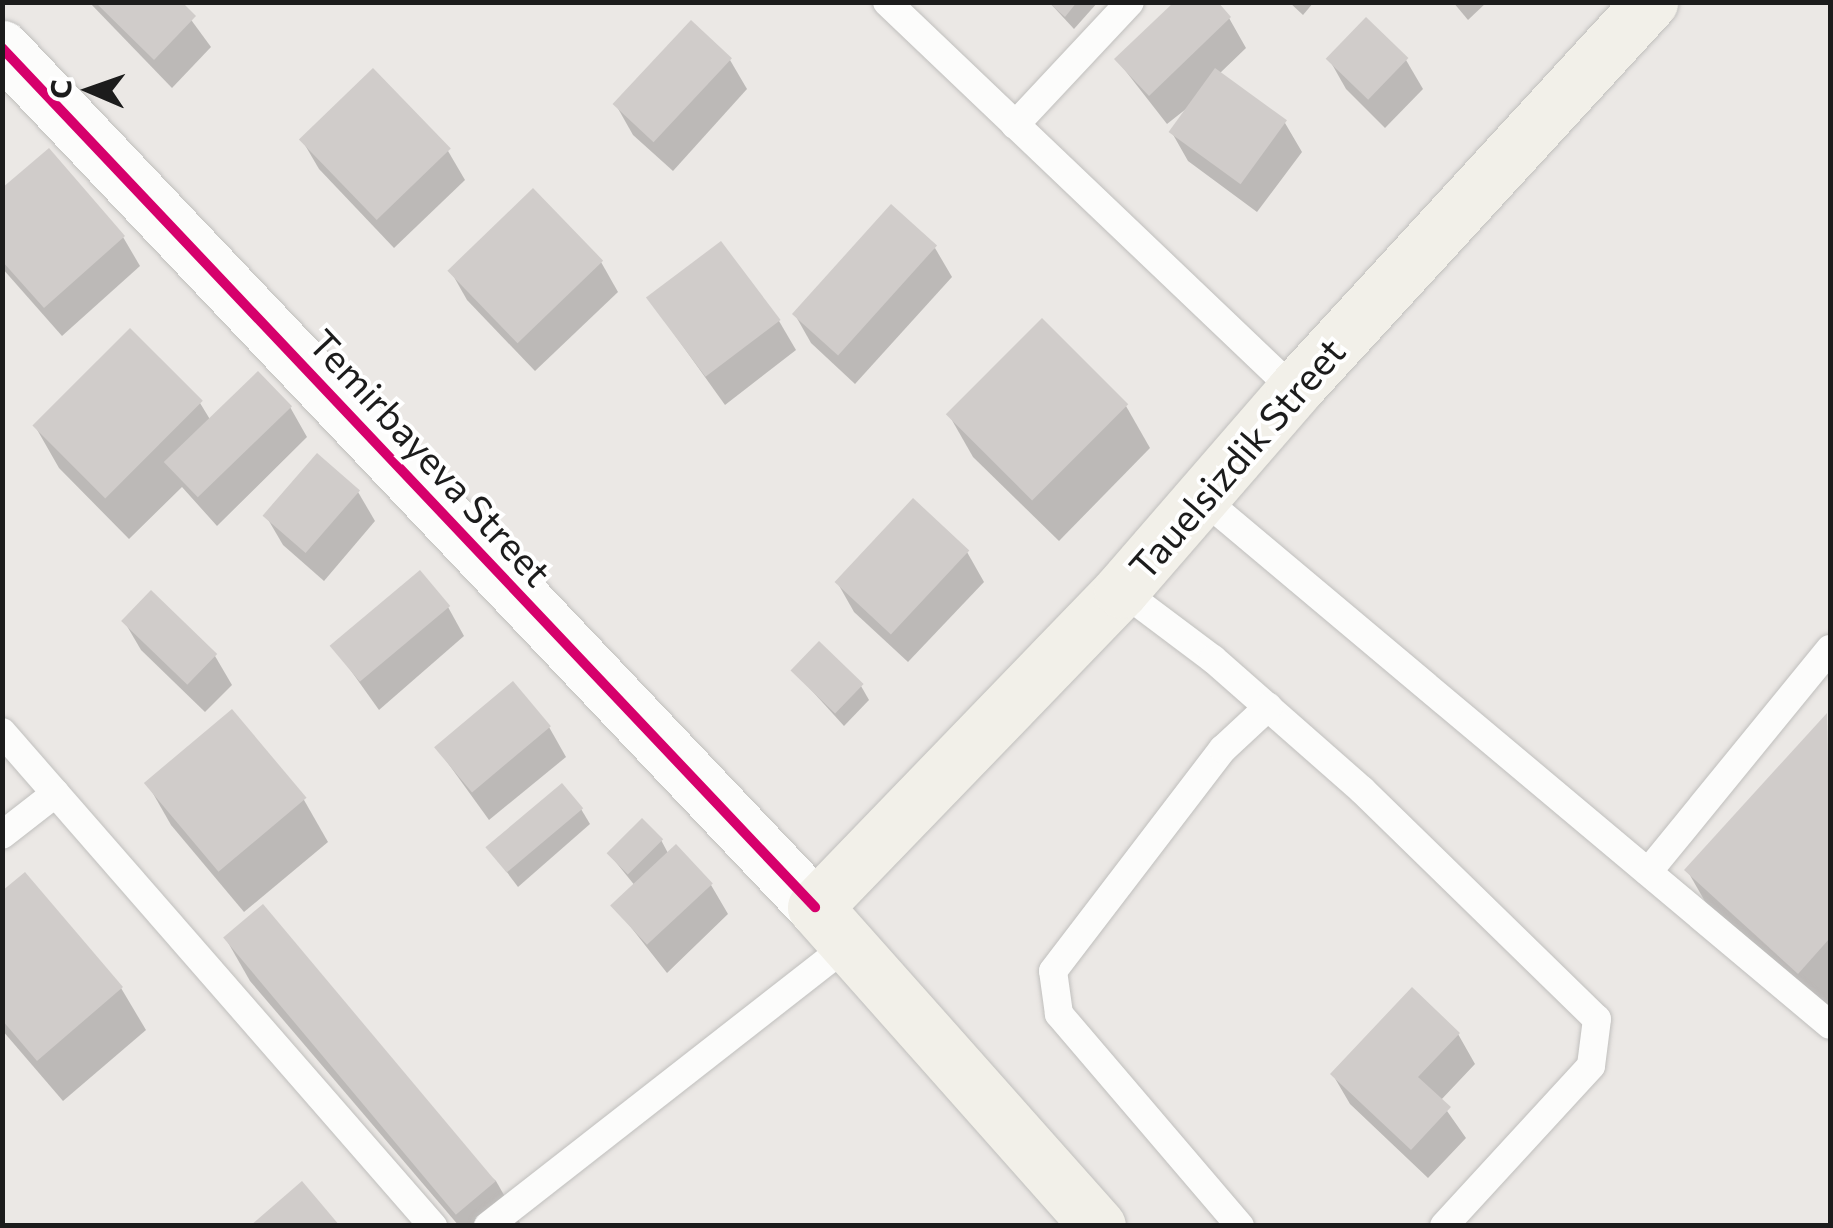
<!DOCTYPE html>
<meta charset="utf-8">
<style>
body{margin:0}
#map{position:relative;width:1833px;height:1228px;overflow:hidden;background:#ebe8e5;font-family:Commissioner,sans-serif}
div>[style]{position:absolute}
.shadow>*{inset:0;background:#0003}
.building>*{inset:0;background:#d0ccca;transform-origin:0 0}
.roads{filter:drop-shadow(0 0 2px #c0bfbd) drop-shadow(0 0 2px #c0bfbd)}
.service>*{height:28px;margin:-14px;padding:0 14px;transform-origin:14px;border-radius:14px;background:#fcfcfb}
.tertiary>*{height:55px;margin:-27.5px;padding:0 27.5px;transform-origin:27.5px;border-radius:27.5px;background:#fcfcfb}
.secondary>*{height:55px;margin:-27.5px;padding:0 27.5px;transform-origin:27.5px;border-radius:27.5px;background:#f2f0e9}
.cycleway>*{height:10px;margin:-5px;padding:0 5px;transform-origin:5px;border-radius:5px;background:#d6006c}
span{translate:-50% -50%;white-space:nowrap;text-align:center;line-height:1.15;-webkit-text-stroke:8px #fff;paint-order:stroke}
.street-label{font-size:38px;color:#1c1c1c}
.frame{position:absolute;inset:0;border:5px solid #1c1c1c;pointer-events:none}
.north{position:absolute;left:40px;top:40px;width:100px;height:100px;-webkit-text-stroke:8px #fff;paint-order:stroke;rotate:272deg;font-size:28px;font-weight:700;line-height:40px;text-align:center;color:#1c1c1c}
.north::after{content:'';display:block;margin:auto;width:35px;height:45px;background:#1c1c1c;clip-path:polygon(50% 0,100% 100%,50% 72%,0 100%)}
</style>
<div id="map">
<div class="shadow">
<div style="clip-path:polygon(89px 2px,178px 2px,211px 47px,172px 88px)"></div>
<div style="clip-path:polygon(1049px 2px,1098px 2px,1074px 29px)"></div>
<div style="clip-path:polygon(1289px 2px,1314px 2px,1303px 15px)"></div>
<div style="clip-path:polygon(1453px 2px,1487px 2px,1468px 20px)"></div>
<div style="clip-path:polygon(1229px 18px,1246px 48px,1219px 74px,1285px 123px,1302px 152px,1257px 212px,1188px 161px,1171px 131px,1191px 105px,1167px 124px,1117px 60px)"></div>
<div style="clip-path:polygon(1329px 59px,1406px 60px,1423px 89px,1385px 128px,1346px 89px)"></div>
<div style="clip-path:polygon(730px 60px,747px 89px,673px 171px,633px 135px,616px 105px)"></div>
<div style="clip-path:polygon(373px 72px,448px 151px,465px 180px,394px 248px,319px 169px,302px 140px)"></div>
<div style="clip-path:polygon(2px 192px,123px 237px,140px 266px,62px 336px,2px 268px)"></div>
<div style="clip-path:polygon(935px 248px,952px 277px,855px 384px,811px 343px,794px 313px)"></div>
<div style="clip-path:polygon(601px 262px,618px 292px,535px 371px,467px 300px,450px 270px)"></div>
<div style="clip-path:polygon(649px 299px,779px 321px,796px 350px,725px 405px)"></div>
<div style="clip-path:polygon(200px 403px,211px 421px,290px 407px,307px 437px,217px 526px,182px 487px,129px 539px,59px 468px,35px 426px)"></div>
<div style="clip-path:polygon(1126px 406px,1150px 448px,1059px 541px,973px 457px,949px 415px)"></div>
<div style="clip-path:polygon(358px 492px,375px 521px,324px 581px,283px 545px,266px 516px)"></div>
<div style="clip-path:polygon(967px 552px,984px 582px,908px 662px,854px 612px,837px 582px)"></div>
<div style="clip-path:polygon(448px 607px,464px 636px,379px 710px,334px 647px)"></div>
<div style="clip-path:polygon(124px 621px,215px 656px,232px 685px,205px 712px,141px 650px)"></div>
<div style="clip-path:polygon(793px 670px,861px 686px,869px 700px,844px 726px)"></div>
<div style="clip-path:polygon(1827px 716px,1830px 1006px,1823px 1014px,1711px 912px,1687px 870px)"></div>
<div style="clip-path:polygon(549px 727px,566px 757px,489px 820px,437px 748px)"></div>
<div style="clip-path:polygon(147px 783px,304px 800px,328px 842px,244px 912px,171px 825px)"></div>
<div style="clip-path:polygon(581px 809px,590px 824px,518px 887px,491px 851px)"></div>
<div style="clip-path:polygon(661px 840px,669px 855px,676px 848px,711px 885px,728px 914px,667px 973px,615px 907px,636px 887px,610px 855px)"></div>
<div style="clip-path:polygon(25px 875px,121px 988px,146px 1030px,63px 1101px,2px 1030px,2px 895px)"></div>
<div style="clip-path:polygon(226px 939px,496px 1181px,520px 1223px,459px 1226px,250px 981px)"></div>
<div style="clip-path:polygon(1458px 1034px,1475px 1064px,1440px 1101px,1466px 1138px,1428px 1178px,1350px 1104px,1333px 1075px)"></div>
</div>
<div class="building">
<div style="clip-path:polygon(95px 2px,182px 2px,196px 16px,154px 60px)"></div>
<div style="clip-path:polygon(1048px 2px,1077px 2px,1065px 17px)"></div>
<div style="clip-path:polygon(1174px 2px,1218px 2px,1231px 17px,1149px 96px,1114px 59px)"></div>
<div style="left:1366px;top:17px;width:59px;height:58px;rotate:44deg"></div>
<div style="left:691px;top:20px;width:56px;height:115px;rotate:43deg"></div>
<div style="left:373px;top:68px;width:112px;height:103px;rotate:46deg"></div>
<div style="left:1215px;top:68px;width:89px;height:79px;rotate:36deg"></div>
<div style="clip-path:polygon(49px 148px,125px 236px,44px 308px,2px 261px,2px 188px)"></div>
<div style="left:533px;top:188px;width:101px;height:119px;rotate:46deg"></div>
<div style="left:891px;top:204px;width:62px;height:148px;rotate:42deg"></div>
<div style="left:721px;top:241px;width:99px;height:94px;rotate:53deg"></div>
<div style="left:1042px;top:318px;width:122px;height:136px;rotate:45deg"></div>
<div style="left:130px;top:328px;width:103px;height:138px;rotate:45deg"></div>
<div style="left:258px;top:371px;width:49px;height:131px;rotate:46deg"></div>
<div style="left:317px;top:453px;width:57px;height:83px;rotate:41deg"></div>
<div style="left:913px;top:498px;width:77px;height:115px;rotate:43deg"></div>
<div style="left:420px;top:570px;width:47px;height:118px;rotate:50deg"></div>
<div style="left:151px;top:590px;width:92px;height:43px;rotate:44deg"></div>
<div style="left:819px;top:641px;width:62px;height:41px;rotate:44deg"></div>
<div style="left:513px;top:681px;width:59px;height:103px;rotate:50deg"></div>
<div style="left:232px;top:709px;width:116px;height:115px;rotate:50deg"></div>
<div style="clip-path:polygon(1827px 713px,1830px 938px,1798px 974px,1684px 870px)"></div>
<div style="left:562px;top:783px;width:33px;height:100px;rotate:50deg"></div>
<div style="left:642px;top:818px;width:30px;height:50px;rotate:45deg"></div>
<div style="left:676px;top:844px;width:54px;height:90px;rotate:47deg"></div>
<div style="clip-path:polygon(25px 872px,123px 987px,37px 1061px,2px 1020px,2px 891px)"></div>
<div style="left:263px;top:904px;width:362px;height:52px;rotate:50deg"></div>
<div style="clip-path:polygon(1412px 987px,1460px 1033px,1418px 1077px,1451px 1107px,1411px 1150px,1330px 1074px)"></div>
<div style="clip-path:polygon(302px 1181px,340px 1226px,250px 1226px)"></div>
</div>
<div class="roads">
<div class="service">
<div style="left:887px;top:2px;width:562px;rotate:43.63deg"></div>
<div style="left:1015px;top:125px;width:168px;rotate:-46.9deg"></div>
<div style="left:1201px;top:497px;width:821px;rotate:40.01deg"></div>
<div style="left:1121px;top:590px;width:115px;rotate:36.9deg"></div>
<div style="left:1213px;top:659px;width:198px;rotate:41.3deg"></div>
<div style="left:1362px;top:790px;width:328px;rotate:44.3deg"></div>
<div style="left:1597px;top:1019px;width:47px;rotate:97.3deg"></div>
<div style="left:1591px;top:1066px;width:217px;rotate:132.6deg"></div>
<div style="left:2px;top:732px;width:656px;rotate:48.9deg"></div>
<div style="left:2px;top:835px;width:68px;rotate:-37.9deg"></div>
<div style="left:1648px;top:872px;width:288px;rotate:-50.8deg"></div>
<div style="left:488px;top:1226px;width:457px;rotate:-38deg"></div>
<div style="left:1240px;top:1226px;width:279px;rotate:-130.5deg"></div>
<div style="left:1059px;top:1014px;width:43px;rotate:-97.9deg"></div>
<div style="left:1053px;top:971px;width:280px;rotate:-52.6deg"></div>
<div style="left:1223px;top:749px;width:62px;rotate:-43deg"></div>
</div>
<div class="tertiary">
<div style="left:2px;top:48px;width:1183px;rotate:46.58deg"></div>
</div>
<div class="secondary">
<div style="left:1098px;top:1226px;width:426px;rotate:-131.6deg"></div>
<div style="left:815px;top:907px;width:441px;rotate:-46deg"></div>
<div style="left:1121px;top:590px;width:264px;rotate:-49.1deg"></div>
<div style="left:1294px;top:390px;width:527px;rotate:-47.46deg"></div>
</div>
</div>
<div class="cycleway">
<div style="left:2px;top:48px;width:1183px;rotate:46.58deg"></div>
</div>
<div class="street-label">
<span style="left:431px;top:457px;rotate:47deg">Temirbayeva Street</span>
<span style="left:1236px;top:458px;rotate:-49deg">Tauelsіzdіk Street</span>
</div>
<div class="frame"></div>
<div class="north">С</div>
</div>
